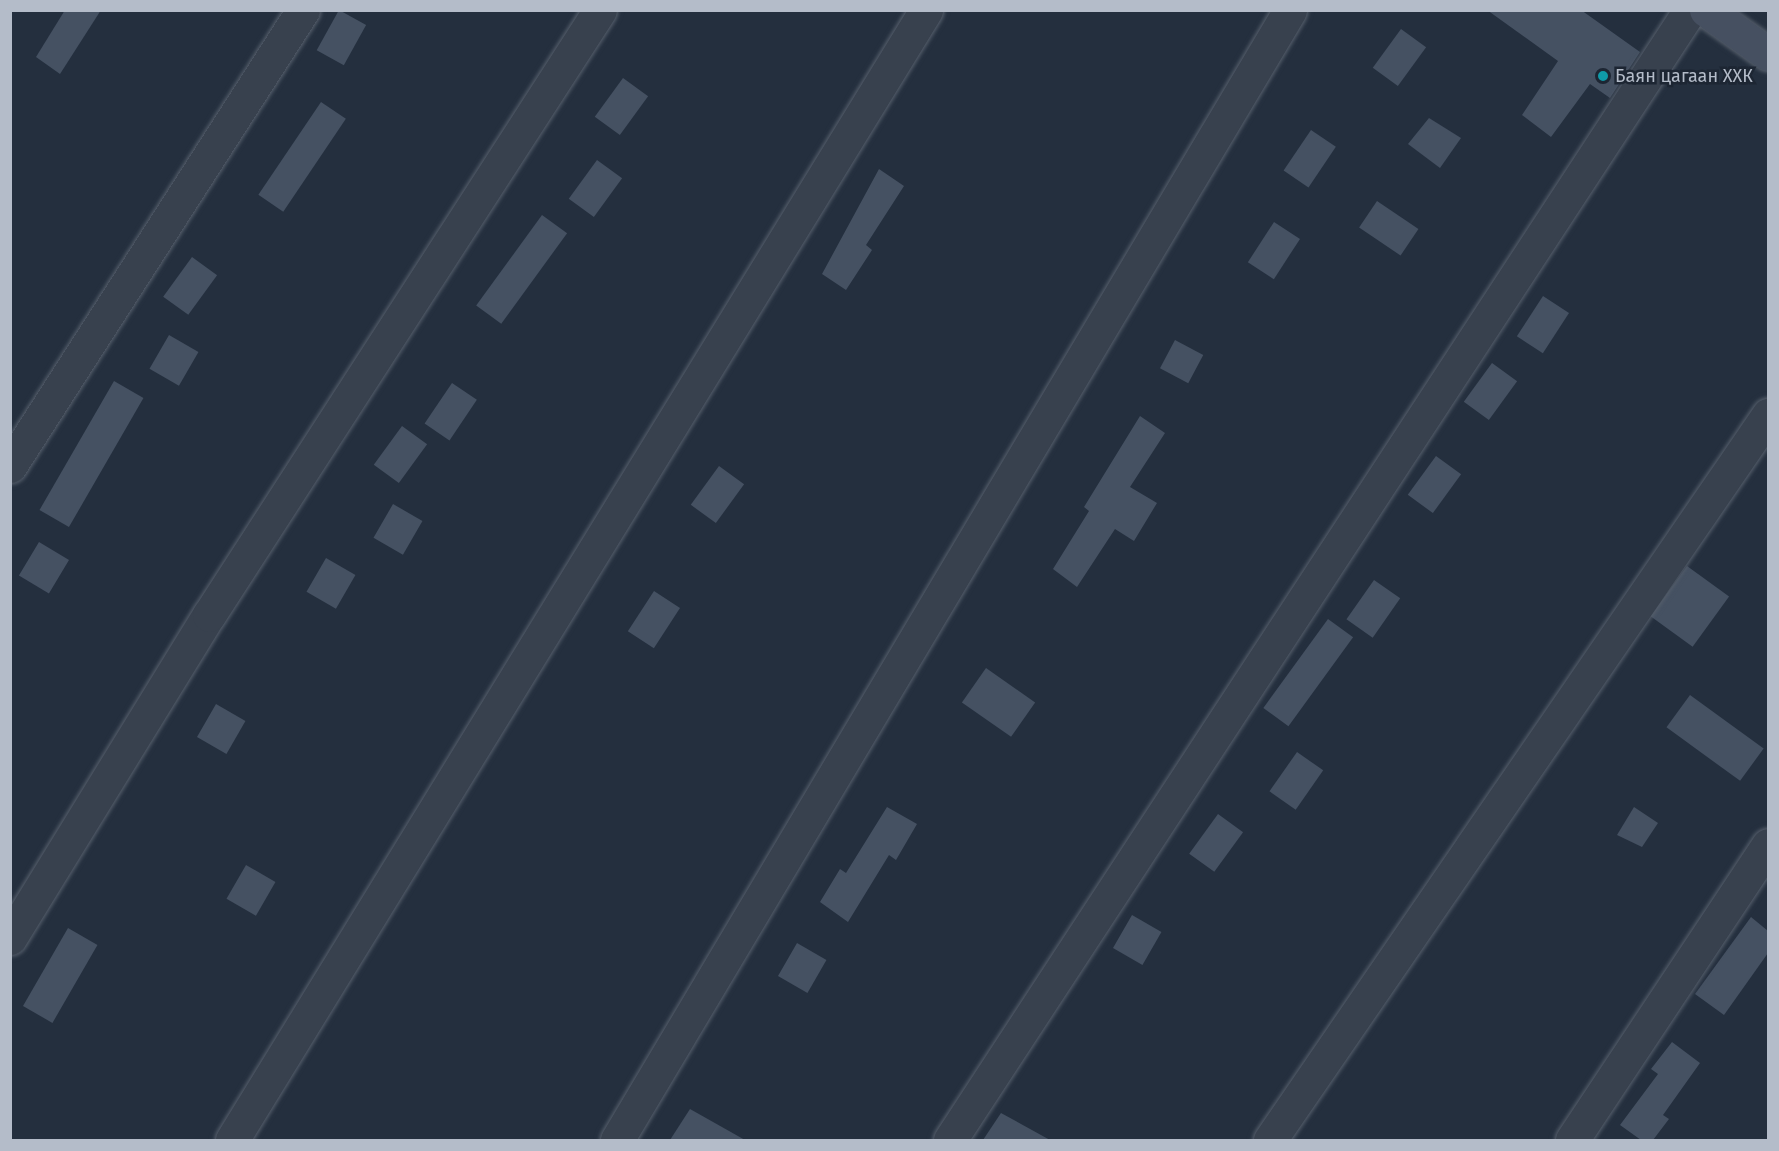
<!DOCTYPE html>
<meta charset="utf-8">
<style>
body{margin:0}
#map{position:relative;width:1779px;height:1151px;overflow:hidden;background:#242f3e;font-family:"Fira Sans",sans-serif}
div>[style]{position:absolute}
.building>*{inset:0;background:#455162;transform-origin:0 0}
.roads{filter:drop-shadow(0 0 2px #565f6c) drop-shadow(0 0 2px #565f6c)}
.street>*{height:33px;margin:-16.5px;padding:0 16.5px;transform-origin:16.5px;border-radius:16.5px;background:#38414e}
.secondary>*{height:33px;margin:-16.5px;padding:0 16.5px;transform-origin:16.5px;border-radius:16.5px;background:#465061}
.dots>*{width:16px;height:16px;translate:-50% -50%;box-sizing:border-box;border:3px solid #1d2633;border-radius:50%}
span{translate:-50% -50%;white-space:nowrap;text-align:center;line-height:1.15;-webkit-text-stroke:5px #1d2633;paint-order:stroke}
.poi-label{font-size:18px;color:#b4bcc9}
.left{translate:0 -50%;text-align:left}
.frame{position:absolute;inset:0;border:12px solid #b4bcc9;pointer-events:none}
</style>
<div id="map">
<div class="building">
<div style="clip-path:polygon(65px 10px,101px 10px,60px 74px,36px 57px)"></div>
<div style="left:339px;top:10px;width:31px;height:46px;rotate:29deg"></div>
<div style="clip-path:polygon(1487px 10px,1581px 10px,1640px 52px,1610px 98px,1590px 84px,1551px 137px,1522px 115px,1558px 61px)"></div>
<div style="left:1401px;top:29px;width:31px;height:48px;rotate:36deg"></div>
<div style="left:623px;top:78px;width:31px;height:48px;rotate:36deg"></div>
<div style="left:321px;top:102px;width:30px;height:112px;rotate:34deg"></div>
<div style="clip-path:polygon(1429px 118px,1461px 138px,1440px 168px,1408px 144px)"></div>
<div style="left:1311px;top:130px;width:30px;height:49px;rotate:34deg"></div>
<div style="left:597px;top:160px;width:31px;height:48px;rotate:36deg"></div>
<div style="clip-path:polygon(879px 169px,904px 186px,866px 245px,872px 250px,846px 290px,822px 274px)"></div>
<div style="left:1377px;top:201px;width:50px;height:32px;rotate:34deg"></div>
<div style="left:542px;top:215px;width:31px;height:112px;rotate:36deg"></div>
<div style="left:1274px;top:222px;width:31px;height:48px;rotate:33deg"></div>
<div style="left:192px;top:257px;width:31px;height:49px;rotate:36deg"></div>
<div style="left:1543px;top:296px;width:31px;height:48px;rotate:33deg"></div>
<div style="left:169px;top:335px;width:34px;height:39px;rotate:30deg"></div>
<div style="left:1175px;top:340px;width:32px;height:32px;rotate:28deg"></div>
<div style="left:1492px;top:363px;width:31px;height:48px;rotate:36deg"></div>
<div style="left:114px;top:381px;width:34px;height:149px;rotate:30deg"></div>
<div style="left:452px;top:383px;width:30px;height:49px;rotate:34deg"></div>
<div style="clip-path:polygon(1140px 416px,1165px 433px,1130px 487px,1157px 503px,1134px 541px,1115px 529px,1077px 587px,1053px 569px,1089px 511px,1084px 507px)"></div>
<div style="left:402px;top:426px;width:31px;height:48px;rotate:36deg"></div>
<div style="left:1436px;top:456px;width:31px;height:48px;rotate:36deg"></div>
<div style="left:719px;top:466px;width:31px;height:48px;rotate:36deg"></div>
<div style="left:393px;top:504px;width:34px;height:39px;rotate:30deg"></div>
<div style="left:39px;top:542px;width:35px;height:39px;rotate:31deg"></div>
<div style="left:326px;top:558px;width:34px;height:39px;rotate:30deg"></div>
<div style="left:1687px;top:566px;width:52px;height:62px;rotate:36deg"></div>
<div style="left:1374px;top:580px;width:32px;height:48px;rotate:35deg"></div>
<div style="left:654px;top:591px;width:31px;height:48px;rotate:33deg"></div>
<div style="left:1328px;top:619px;width:31px;height:110px;rotate:36deg"></div>
<div style="left:986px;top:668px;width:60px;height:42px;rotate:35deg"></div>
<div style="left:1690px;top:695px;width:91px;height:40px;rotate:36deg"></div>
<div style="left:216px;top:704px;width:34px;height:38px;rotate:30deg"></div>
<div style="left:1297px;top:752px;width:32px;height:48px;rotate:35deg"></div>
<div style="clip-path:polygon(887px 807px,917px 824px,896px 860px,889px 855px,848px 922px,820px 902px,840px 869px,846px 873px)"></div>
<div style="clip-path:polygon(1634px 807px,1658px 823px,1642px 847px,1617px 835px)"></div>
<div style="left:1218px;top:814px;width:31px;height:49px;rotate:36deg"></div>
<div style="left:246px;top:865px;width:34px;height:39px;rotate:30deg"></div>
<div style="left:1132px;top:915px;width:34px;height:38px;rotate:30deg"></div>
<div style="clip-path:polygon(1751px 917px,1768px 931px,1768px 953px,1724px 1015px,1695px 994px)"></div>
<div style="left:68px;top:928px;width:34px;height:90px;rotate:30deg"></div>
<div style="left:797px;top:943px;width:34px;height:38px;rotate:30deg"></div>
<div style="clip-path:polygon(1672px 1042px,1700px 1063px,1663px 1115px,1669px 1119px,1653px 1140px,1641px 1140px,1620px 1125px,1658px 1074px,1651px 1069px)"></div>
<div style="clip-path:polygon(690px 1109px,745px 1140px,670px 1140px)"></div>
<div style="clip-path:polygon(1001px 1113px,1050px 1140px,983px 1140px)"></div>
</div>
<div class="roads">
<div class="street">
<div style="left:10px;top:466px;width:542px;rotate:-57.28deg"></div>
<div style="left:10px;top:938px;width:379px;rotate:-58.4deg"></div>
<div style="left:209px;top:615px;width:720px;rotate:-57.13deg"></div>
<div style="left:232px;top:1140px;width:1326px;rotate:-58.44deg"></div>
<div style="left:617px;top:1140px;width:1315px;rotate:-59.22deg"></div>
<div style="left:950px;top:1140px;width:1351px;rotate:-56.78deg"></div>
<div style="left:1270px;top:1140px;width:880px;rotate:-55.51deg"></div>
<div style="left:1572px;top:1140px;width:354px;rotate:-56.4deg"></div>
</div>
<div class="secondary">
<div style="left:1706px;top:10px;width:76px;rotate:35.4deg"></div>
</div>
</div>
<div class="dots">
<div style="left:1603px;top:76px;background:#0f9aa8"></div>
</div>
<div class="poi-label">
<span class="left" style="left:1615px;top:76px">Баян цагаан ХХК</span>
</div>
<div class="frame"></div>
</div>
